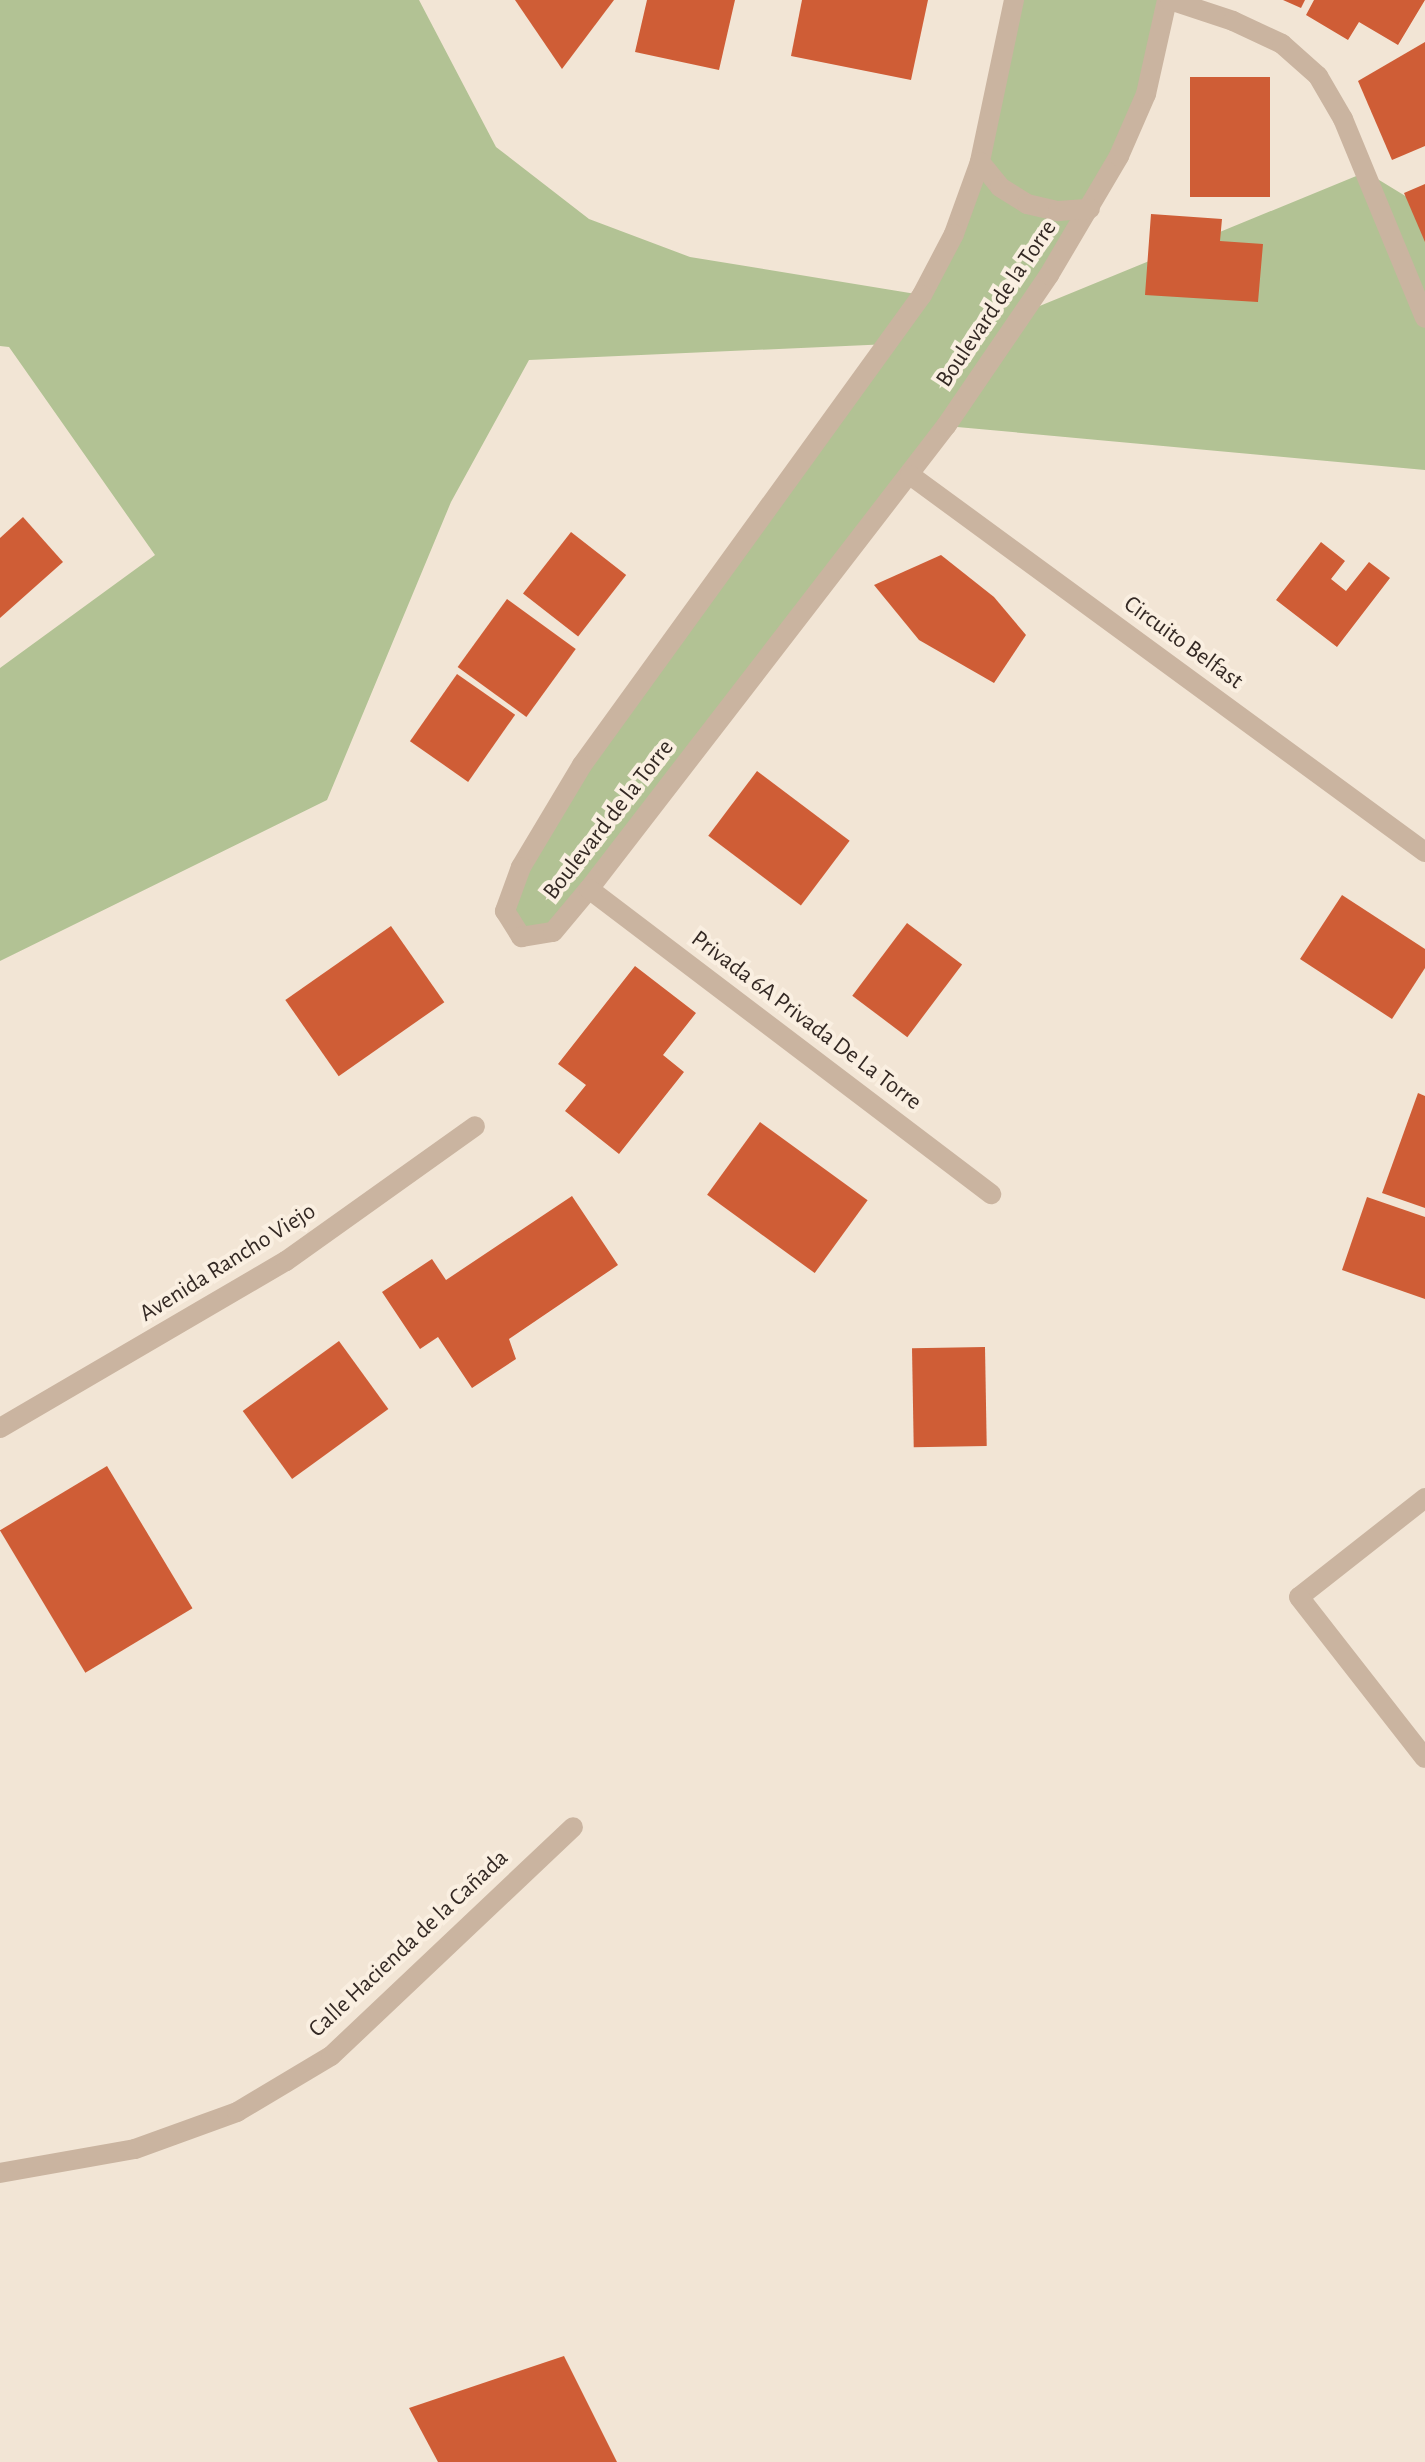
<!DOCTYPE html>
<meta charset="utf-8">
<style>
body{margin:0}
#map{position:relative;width:1425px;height:2462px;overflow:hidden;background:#f2e5d5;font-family:"Alegreya Sans",sans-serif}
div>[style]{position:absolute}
.green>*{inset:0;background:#b2c294}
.building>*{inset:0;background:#cf5d36;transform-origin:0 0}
.minor>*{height:20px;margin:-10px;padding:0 10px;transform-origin:10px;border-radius:10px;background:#cab4a0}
span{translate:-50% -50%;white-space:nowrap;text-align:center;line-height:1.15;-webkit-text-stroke:8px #faefe1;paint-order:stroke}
.street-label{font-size:24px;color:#342924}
</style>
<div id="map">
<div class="green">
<div style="clip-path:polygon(0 0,419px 0,496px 147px,589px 219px,690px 257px,922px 295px,954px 234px,1014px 0,1167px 0,1146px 94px,1025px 312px,1366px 172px,1425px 208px,1425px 470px,946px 426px,553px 932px,521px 937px,505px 911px,521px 867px,890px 344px,529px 360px,451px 502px,327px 800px,0 961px,0 668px,155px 555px,9px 347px,0 346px)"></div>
</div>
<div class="building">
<div style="clip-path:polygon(515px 0,614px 0,562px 69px)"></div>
<div style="clip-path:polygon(647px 0,735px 0,719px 70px,635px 52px)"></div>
<div style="clip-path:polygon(802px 0,928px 0,911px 80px,791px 56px)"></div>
<div style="clip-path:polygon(1283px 0,1305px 0,1301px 8px)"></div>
<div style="clip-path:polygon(1314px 0,1425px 0,1398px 45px,1359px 22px,1348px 40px,1306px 15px)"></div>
<div style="clip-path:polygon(1425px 42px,1425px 146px,1392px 160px,1358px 81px)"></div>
<div style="left:1190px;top:77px;width:80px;height:120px"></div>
<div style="clip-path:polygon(1425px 184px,1425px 242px,1404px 193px)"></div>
<div style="clip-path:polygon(1151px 214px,1222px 219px,1220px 241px,1263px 244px,1258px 302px,1145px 295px)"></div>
<div style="clip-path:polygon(23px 517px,63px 562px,0 618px,0 538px)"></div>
<div style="left:571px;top:532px;width:70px;height:78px;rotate:38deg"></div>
<div style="clip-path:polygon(1321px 542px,1345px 561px,1331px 579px,1346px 591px,1369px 562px,1390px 578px,1337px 647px,1276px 600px)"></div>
<div style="clip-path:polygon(941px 555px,994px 597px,1026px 635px,994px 683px,919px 640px,874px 585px)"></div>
<div style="left:507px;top:599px;width:85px;height:84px;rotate:36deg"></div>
<div style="left:457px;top:674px;width:71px;height:82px;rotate:35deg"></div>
<div style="left:757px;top:771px;width:116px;height:81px;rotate:37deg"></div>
<div style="clip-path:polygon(1342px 895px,1425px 949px,1425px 968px,1392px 1019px,1300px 959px)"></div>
<div style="left:907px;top:923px;width:69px;height:91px;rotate:37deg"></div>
<div style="left:391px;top:926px;width:93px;height:129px;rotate:55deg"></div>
<div style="clip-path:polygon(635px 966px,696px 1013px,663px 1055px,684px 1072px,619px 1154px,565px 1111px,586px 1085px,558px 1064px)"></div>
<div style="clip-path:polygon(1418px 1093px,1425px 1096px,1425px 1208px,1382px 1193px)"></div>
<div style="left:760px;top:1122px;width:133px;height:90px;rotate:36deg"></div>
<div style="clip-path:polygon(572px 1196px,618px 1265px,509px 1339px,516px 1359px,472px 1388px,438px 1337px,420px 1349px,382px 1292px,432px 1259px,446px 1280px)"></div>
<div style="clip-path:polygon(1367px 1197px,1425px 1217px,1425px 1299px,1342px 1270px)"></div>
<div style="left:339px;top:1341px;width:84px;height:119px;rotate:54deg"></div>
<div style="left:985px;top:1347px;width:99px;height:73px;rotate:89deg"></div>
<div style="left:107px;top:1466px;width:166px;height:125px;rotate:59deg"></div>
<div style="clip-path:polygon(564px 2356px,617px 2462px,438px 2462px,409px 2408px)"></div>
</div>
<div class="minor">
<div style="left:1014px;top:0;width:166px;rotate:101.9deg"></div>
<div style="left:980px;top:162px;width:77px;rotate:109.9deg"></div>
<div style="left:954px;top:234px;width:69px;rotate:117.7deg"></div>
<div style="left:922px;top:295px;width:580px;rotate:125.88deg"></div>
<div style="left:582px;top:765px;width:119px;rotate:120.9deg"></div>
<div style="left:521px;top:867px;width:47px;rotate:110deg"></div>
<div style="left:505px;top:911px;width:31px;rotate:58deg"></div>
<div style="left:521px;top:937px;width:32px;rotate:-9deg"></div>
<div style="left:553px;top:932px;width:56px;rotate:-50.1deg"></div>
<div style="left:589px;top:889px;width:585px;rotate:-52.37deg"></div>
<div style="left:946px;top:426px;width:183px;rotate:-55.7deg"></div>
<div style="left:1049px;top:275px;width:138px;rotate:-59.5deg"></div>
<div style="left:1119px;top:156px;width:68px;rotate:-66.5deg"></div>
<div style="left:1146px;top:94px;width:96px;rotate:-77.4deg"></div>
<div style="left:1170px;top:0;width:66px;rotate:18.4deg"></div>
<div style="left:1233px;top:21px;width:54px;rotate:25.1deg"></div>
<div style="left:1282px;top:44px;width:48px;rotate:41.6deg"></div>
<div style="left:1318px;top:76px;width:50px;rotate:59.8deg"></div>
<div style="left:1343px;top:119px;width:215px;rotate:67.6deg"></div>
<div style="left:980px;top:162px;width:32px;rotate:51deg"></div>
<div style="left:1000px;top:187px;width:32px;rotate:32deg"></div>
<div style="left:1027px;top:204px;width:32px;rotate:13deg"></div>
<div style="left:1058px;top:211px;width:32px;rotate:-4deg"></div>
<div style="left:910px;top:475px;width:638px;rotate:36.21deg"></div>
<div style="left:589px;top:889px;width:505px;rotate:37.19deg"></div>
<div style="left:0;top:1428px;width:331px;rotate:-30.3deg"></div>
<div style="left:286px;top:1261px;width:232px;rotate:-35.5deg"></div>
<div style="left:1425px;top:1498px;width:160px;rotate:141.8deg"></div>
<div style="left:1299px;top:1597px;width:204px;rotate:52deg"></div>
<div style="left:0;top:2173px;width:137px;rotate:-10.1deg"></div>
<div style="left:135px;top:2149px;width:109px;rotate:-19.9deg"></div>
<div style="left:237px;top:2112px;width:109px;rotate:-30.8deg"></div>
<div style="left:331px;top:2056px;width:333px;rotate:-43.4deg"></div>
</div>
<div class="street-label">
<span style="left:997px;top:304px;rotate:-56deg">Boulevard de la Torre</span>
<span style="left:1183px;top:643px;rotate:36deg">Circuito Belfast</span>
<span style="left:609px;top:820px;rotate:-52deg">Boulevard de la Torre</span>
<span style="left:806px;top:1021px;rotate:37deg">Privada 6A Privada De La Torre</span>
<span style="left:228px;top:1263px;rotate:-32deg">Avenida Rancho Viejo</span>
<span style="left:409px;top:1944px;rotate:-43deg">Calle Hacienda de la Cañada</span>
</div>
</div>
